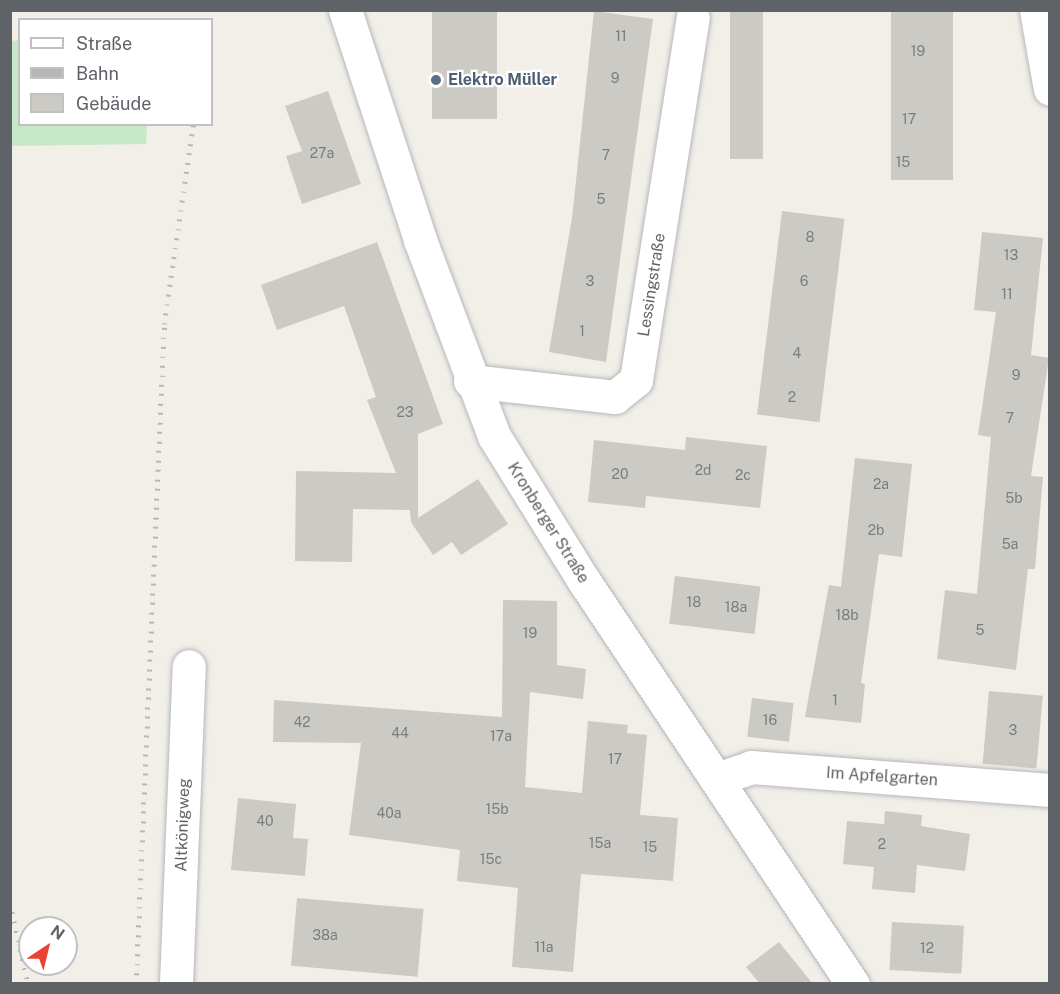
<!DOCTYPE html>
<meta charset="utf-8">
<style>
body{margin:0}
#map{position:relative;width:1060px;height:994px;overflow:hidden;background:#f1efe8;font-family:"Public Sans",sans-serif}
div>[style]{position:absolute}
.green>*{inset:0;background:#c5e8c5}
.building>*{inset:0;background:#cccac5;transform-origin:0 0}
.roads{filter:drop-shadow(0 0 2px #b5b8bc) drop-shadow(0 0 2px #b5b8bc)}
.minor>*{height:33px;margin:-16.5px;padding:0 16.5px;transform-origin:16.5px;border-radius:16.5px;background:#fff}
.tertiary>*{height:33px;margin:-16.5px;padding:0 16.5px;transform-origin:16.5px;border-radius:16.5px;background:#fff}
.rail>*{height:4.5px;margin-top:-2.25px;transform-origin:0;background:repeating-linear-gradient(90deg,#b6b7b8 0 1.5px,transparent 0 9.5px)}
.dots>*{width:16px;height:16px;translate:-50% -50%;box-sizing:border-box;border:3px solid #fff;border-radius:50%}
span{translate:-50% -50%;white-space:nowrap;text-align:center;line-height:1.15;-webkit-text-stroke:4.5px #fff;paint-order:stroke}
.number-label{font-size:14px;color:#7a7d7f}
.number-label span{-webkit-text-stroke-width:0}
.service-label{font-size:16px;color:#4e5e75;font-weight:700}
.left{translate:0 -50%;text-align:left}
.street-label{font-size:16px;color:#5f6368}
.frame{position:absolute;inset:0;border:12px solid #5f6368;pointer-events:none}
.legend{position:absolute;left:18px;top:18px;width:195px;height:108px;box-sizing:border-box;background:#fff;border:2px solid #bfc1c3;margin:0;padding:8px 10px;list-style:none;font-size:18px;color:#5f6368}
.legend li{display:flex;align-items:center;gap:12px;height:30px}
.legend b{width:30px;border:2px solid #bfc1c3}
.north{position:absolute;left:18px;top:916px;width:60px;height:60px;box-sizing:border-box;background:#fff;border:2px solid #bfc1c3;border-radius:50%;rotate:35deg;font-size:16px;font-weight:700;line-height:24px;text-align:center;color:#5f6368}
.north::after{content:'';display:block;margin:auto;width:21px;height:27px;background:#ea4335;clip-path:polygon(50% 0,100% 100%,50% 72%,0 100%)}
</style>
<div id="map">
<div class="green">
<div style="clip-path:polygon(19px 40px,20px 124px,147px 125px,146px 144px,11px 146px,11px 41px)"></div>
</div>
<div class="building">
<div style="left:432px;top:10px;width:65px;height:109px"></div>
<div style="left:730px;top:10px;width:33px;height:149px"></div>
<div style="left:891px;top:10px;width:62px;height:170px"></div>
<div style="clip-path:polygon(594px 11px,653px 19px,606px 362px,549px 352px,572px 218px)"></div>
<div style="clip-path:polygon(328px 91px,361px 184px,302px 204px,286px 156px,302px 151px,285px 106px)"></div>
<div style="left:782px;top:211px;width:63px;height:205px;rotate:7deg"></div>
<div style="clip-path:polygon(982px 232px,1043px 238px,1031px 355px,1049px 358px,1031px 476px,1043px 477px,1035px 569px,1028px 569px,1016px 670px,937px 659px,945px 590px,977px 594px,991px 437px,978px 435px,996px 312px,974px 310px)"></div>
<div style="clip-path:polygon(377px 242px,443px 424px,418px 434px,418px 518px,478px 479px,508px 524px,461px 555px,452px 542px,433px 555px,411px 522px,410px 510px,353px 509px,352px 562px,295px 561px,296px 471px,396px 473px,367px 400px,376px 397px,344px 306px,277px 330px,261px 285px)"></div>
<div style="clip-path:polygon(686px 437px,767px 446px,760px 508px,646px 496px,645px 508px,588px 502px,594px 440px,685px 450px)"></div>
<div style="clip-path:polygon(855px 458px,912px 464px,902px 557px,879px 554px,861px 683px,865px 684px,861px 723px,805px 717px,829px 585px,841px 587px)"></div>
<div style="left:675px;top:576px;width:86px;height:48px;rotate:7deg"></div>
<div style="clip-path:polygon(503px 600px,557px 601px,557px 665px,586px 669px,583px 699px,530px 692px,525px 787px,582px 793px,588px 721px,628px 725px,627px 733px,647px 735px,640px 815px,678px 818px,673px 881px,581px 874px,573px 972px,512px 967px,518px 888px,457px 881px,460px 850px,349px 835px,361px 743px,273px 742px,274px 700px,502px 717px)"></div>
<div style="left:989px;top:691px;width:54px;height:73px;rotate:5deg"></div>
<div style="left:752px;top:698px;width:42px;height:39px;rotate:7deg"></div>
<div style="clip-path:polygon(238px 798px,296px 804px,293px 838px,308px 839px,305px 876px,231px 870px)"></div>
<div style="clip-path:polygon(885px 811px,922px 815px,921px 826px,970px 834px,965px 871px,917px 865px,915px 893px,872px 889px,874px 867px,843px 864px,847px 821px,884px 824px)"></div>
<div style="left:297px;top:898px;width:127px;height:68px;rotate:5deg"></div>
<div style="left:892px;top:922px;width:72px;height:48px;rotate:3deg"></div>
<div style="clip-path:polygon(779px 942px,813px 984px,760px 984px,746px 967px)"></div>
</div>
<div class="roads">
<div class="minor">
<div style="left:1036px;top:10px;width:80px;rotate:80deg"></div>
<div style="left:470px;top:381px;width:146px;rotate:6.3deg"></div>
<div style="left:615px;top:397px;width:27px;rotate:-39deg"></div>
<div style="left:636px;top:380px;width:367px;rotate:-81.1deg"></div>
<div style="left:717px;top:779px;width:36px;rotate:-19deg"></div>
<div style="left:751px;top:767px;width:300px;rotate:4.4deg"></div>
<div style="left:176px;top:984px;width:318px;rotate:-87.7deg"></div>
</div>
<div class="tertiary">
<div style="left:345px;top:10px;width:242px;rotate:71.9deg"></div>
<div style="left:420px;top:240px;width:210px;rotate:69.3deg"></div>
<div style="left:494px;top:436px;width:171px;rotate:58.2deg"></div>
<div style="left:584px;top:581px;width:485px;rotate:56.3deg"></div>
</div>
</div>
<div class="rail">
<div style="left:208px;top:20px;width:10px;rotate:-84deg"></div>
<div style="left:10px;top:903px;width:83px;rotate:77.5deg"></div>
<div style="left:136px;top:984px;width:661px;rotate:-87.57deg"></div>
<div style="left:164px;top:324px;width:202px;rotate:-81.7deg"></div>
</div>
<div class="dots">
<div style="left:436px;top:80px;background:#5c6f8a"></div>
</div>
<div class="number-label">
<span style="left:621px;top:36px">11</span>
<span style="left:918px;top:51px">19</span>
<span style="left:615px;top:78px">9</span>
<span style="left:909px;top:119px">17</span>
<span style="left:322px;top:153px">27a</span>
<span style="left:606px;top:155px">7</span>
<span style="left:903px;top:162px">15</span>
<span style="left:601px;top:199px">5</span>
<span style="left:810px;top:237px">8</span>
<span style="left:1011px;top:255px">13</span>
<span style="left:590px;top:281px">3</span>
<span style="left:804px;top:281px">6</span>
<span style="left:1007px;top:294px">11</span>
<span style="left:582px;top:331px">1</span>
<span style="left:797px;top:353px">4</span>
<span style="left:1016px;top:375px">9</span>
<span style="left:792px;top:397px">2</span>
<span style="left:405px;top:412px">23</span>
<span style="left:1010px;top:418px">7</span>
<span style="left:703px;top:470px">2d</span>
<span style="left:620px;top:474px">20</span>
<span style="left:743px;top:475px">2c</span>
<span style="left:881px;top:484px">2a</span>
<span style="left:1014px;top:498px">5b</span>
<span style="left:876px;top:530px">2b</span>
<span style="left:1010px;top:544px">5a</span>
<span style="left:694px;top:602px">18</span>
<span style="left:736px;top:607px">18a</span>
<span style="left:847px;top:615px">18b</span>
<span style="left:980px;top:630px">5</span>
<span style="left:530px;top:633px">19</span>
<span style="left:835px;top:700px">1</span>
<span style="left:770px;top:720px">16</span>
<span style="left:302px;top:722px">42</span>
<span style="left:1013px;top:730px">3</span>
<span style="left:400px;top:733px">44</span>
<span style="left:501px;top:736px">17a</span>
<span style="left:615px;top:759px">17</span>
<span style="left:497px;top:809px">15b</span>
<span style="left:389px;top:813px">40a</span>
<span style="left:265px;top:821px">40</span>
<span style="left:600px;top:843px">15a</span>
<span style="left:882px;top:844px">2</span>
<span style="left:650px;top:847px">15</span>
<span style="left:491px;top:859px">15c</span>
<span style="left:325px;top:935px">38a</span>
<span style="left:544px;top:947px">11a</span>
<span style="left:927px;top:948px">12</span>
</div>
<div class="service-label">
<span class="left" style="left:448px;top:80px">Elektro Müller</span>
</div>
<div class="street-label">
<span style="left:652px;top:285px;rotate:-81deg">Lessingstraße</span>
<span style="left:548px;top:523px;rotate:58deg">Kronberger Straße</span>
<span style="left:882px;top:777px;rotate:4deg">Im Apfelgarten</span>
<span style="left:183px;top:825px;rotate:-88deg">Altkönigweg</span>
</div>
<div class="frame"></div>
<ul class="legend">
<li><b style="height:8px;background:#fff"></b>Straße</li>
<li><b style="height:8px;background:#b6b7b8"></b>Bahn</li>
<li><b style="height:16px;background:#cccac5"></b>Gebäude</li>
</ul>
<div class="north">N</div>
</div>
